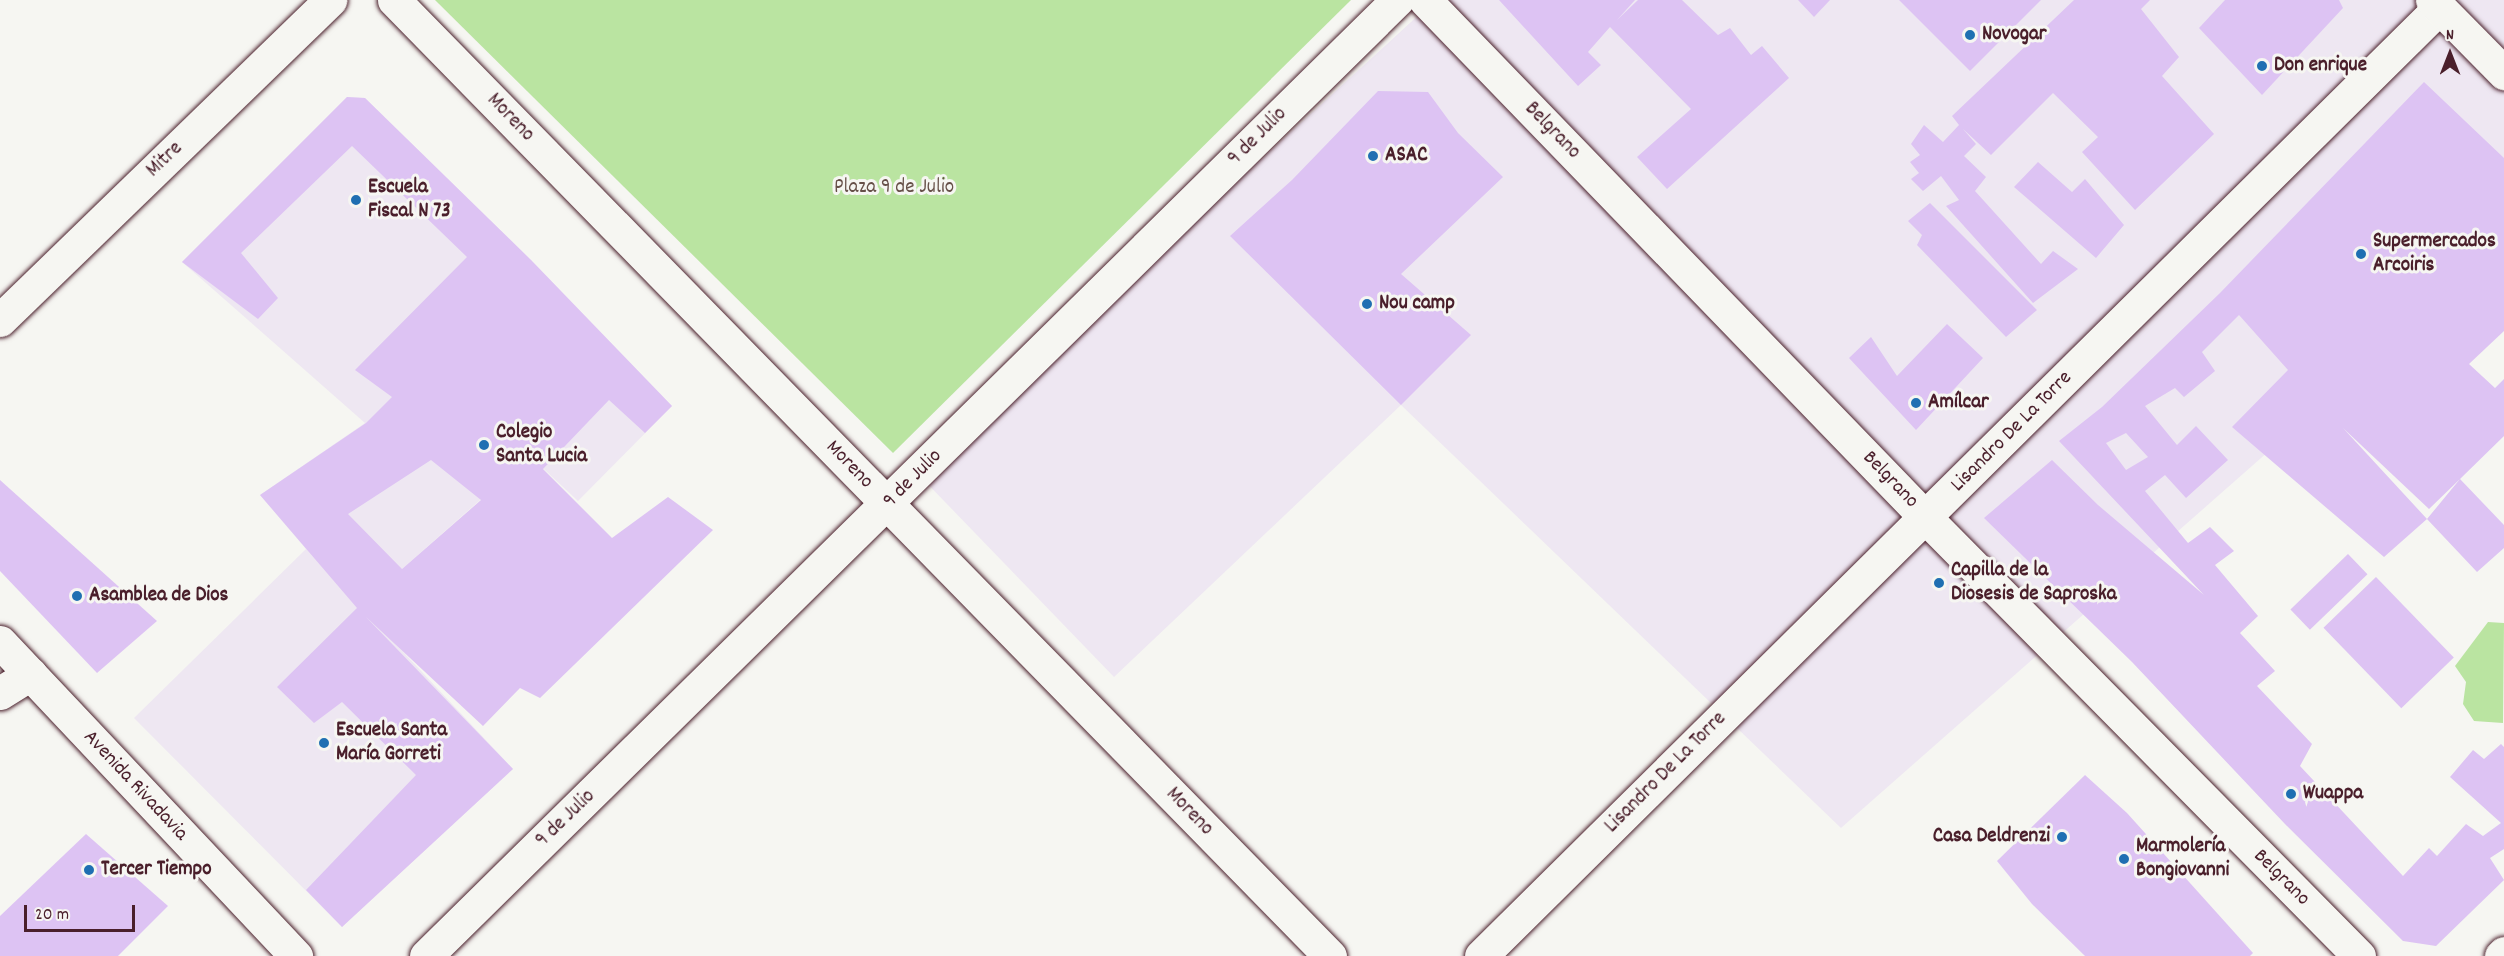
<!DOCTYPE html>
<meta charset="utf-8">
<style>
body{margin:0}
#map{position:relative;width:2504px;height:956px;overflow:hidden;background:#f6f6f2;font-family:Dekko,sans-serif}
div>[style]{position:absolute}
.built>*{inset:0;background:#eee7f2}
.green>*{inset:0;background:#bae4a1}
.building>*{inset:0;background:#ddc3f3;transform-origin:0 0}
.roads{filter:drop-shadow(0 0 2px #4a1f2b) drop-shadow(0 0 2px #4a1f2b)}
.street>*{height:33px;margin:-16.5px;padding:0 16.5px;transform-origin:16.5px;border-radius:16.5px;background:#f6f6f2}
.secondary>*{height:33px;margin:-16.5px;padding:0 16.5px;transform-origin:16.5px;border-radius:16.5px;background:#f6f6f2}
.dots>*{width:16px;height:16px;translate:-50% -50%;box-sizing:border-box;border:3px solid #f6f6f2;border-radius:50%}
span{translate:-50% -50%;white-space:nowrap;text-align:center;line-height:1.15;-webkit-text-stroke:6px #f6f6f2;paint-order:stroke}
.poi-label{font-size:21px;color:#4a1f2b;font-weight:700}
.left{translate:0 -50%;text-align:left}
.right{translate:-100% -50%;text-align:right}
.street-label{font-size:21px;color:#4a1f2b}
.park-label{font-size:21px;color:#665048}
.north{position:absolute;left:2420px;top:24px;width:60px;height:60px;-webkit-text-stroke:4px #f6f6f2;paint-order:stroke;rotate:0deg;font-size:16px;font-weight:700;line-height:24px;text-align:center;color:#4a1f2b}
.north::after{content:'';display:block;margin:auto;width:21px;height:27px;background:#4a1f2b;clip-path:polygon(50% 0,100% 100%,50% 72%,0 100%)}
.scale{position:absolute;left:24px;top:905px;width:111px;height:27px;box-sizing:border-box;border:3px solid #4a1f2b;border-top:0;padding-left:8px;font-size:18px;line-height:21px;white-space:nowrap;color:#4a1f2b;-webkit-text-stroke:4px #f6f6f2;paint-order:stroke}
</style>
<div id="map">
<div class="built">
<div style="clip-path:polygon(1435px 0,2504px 0,2504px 244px,1841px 828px,1401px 405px,1114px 677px,918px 474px)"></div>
<div style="clip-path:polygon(347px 97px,365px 98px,531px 260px,672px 406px,578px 501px,530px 456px,360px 606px,513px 769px,342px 927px,134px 718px,306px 549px,260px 495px,365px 423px,182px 262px)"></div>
</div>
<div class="green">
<div style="clip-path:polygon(435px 0,1351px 0,893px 453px)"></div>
<div style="clip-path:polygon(2488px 622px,2504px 623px,2503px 723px,2474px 721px,2463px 704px,2466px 682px,2455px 666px)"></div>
</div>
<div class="building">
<div style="clip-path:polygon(1499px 0,1635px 0,1617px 20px,1638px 0,1682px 0,1718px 35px,1730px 28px,1751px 55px,1762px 46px,1789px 78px,1667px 189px,1637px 157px,1691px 109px,1610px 27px,1588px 52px,1601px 65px,1578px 86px)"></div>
<div style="clip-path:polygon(1798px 0,1830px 0,1814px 17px)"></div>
<div style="clip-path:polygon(1899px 0,2041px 0,1970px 71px)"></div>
<div style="clip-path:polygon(2074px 0,2150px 0,2141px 9px,2179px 57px,2162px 76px,2214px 134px,2135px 210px,2082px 152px,2098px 137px,2053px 93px,1991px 155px,1963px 129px,1976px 144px,1964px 156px,1986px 177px,1975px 191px,2041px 264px,2053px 251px,2078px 269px,2033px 303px,1946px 206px,1959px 200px,1941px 176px,1923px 191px,1911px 179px,1919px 173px,1910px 162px,1920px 155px,1911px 144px,1924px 125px,1943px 142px,1959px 125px,1952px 116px)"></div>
<div style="clip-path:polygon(2225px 0,2339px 0,2343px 8px,2262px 95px,2199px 28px)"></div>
<div style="clip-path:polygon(evenodd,2424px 82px,2504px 158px,2504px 331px,2469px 364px,2495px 388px,2504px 379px,2504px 436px,2460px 479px,2504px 525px,2504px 548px,2477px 572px,2427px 519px,2460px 479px,2429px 509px,2343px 428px,2427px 519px,2384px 557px,2232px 427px,2288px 370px,2239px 315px,2202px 352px,2215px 371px,2184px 397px,2175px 388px,2145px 406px,2177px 445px,2196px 426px,2228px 460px,2186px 498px,2165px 475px,2145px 491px,2188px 543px,2210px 527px,2234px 551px,2215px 565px,2258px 616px,2240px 633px,2275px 671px,2257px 686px,2312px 744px,2300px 766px,2403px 876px,2429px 848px,2437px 856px,2466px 824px,2483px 836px,2501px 823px,2450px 777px,2473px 750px,2484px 759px,2501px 744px,2504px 747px,2504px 849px,2490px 858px,2504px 880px,2436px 946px,2403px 941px,2285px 824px,2132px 662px,1984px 518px,2052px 460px,2098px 505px,2204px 595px,2059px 441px,2102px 407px,2220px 293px,2424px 82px,2126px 433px,2148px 457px,2126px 470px,2106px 443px,2126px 433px)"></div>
<div style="clip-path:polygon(1378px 91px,1428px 92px,1458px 133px,1503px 177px,1401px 274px,1471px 335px,1401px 405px,1230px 236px,1292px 180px)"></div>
<div style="clip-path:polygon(evenodd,347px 97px,365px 98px,531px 260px,672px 406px,645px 433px,609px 400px,543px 469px,612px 538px,668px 497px,713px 530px,540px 698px,520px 688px,483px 726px,366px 617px,513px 769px,342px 927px,306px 890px,416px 775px,342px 702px,314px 723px,277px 687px,357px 608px,260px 495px,366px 423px,392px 397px,355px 370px,467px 257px,352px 146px,241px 253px,278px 298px,258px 319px,182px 262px,347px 97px,431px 460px,481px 500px,402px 569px,348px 514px,431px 460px)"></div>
<div style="clip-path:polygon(2038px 162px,2072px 192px,2085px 179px,2124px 225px,2096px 258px,2014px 187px)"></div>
<div style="clip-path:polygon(1930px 203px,2037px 310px,2006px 337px,1917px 245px,1922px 235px,1908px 221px)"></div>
<div style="clip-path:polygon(1947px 324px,1983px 358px,1916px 430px,1849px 358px,1871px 337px,1897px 376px)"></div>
<div style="clip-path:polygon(0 480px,157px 621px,97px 673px,0 571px)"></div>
<div style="left:2348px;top:554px;width:28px;height:80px;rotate:46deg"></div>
<div style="left:2376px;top:577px;width:112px;height:73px;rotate:46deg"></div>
<div style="clip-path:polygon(2085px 775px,2127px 813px,2253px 953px,2250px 956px,2085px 956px,2032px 904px,1997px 861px)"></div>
<div style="clip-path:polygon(86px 834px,168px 906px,118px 956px,0 956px,0 916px)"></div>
</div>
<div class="roads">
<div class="street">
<div style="left:394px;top:0;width:1338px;rotate:45.61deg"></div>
<div style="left:0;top:320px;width:460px;rotate:-44.1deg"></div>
<div style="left:426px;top:956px;width:1363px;rotate:-44.55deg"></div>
<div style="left:1481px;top:956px;width:1348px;rotate:-44.7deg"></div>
</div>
<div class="secondary">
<div style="left:1425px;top:0;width:721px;rotate:45.96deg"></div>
<div style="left:1926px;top:518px;width:616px;rotate:45.33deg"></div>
<div style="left:2432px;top:0;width:103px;rotate:45.4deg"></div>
<div style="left:0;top:642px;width:432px;rotate:46.7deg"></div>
<div style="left:0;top:693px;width:36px;rotate:-32deg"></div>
<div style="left:2501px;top:956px;width:4px;rotate:-45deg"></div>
</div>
</div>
<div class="dots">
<div style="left:1970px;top:35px;background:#1f6fb2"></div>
<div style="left:2262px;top:66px;background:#1f6fb2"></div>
<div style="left:1373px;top:156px;background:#1f6fb2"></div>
<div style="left:356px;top:200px;background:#1f6fb2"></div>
<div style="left:2361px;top:254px;background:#1f6fb2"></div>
<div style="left:1367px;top:304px;background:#1f6fb2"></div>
<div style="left:1916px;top:403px;background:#1f6fb2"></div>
<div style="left:484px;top:445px;background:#1f6fb2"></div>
<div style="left:1939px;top:583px;background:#1f6fb2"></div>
<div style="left:77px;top:596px;background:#1f6fb2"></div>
<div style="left:324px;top:743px;background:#1f6fb2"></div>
<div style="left:2291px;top:794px;background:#1f6fb2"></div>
<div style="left:2062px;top:837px;background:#1f6fb2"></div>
<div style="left:2124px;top:859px;background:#1f6fb2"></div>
<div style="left:89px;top:870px;background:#1f6fb2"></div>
</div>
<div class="poi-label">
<span class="left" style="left:1982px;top:35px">Novogar</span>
<span class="left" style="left:2274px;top:66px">Don enrique</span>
<span class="left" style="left:1385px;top:156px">ASAC</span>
<span class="left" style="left:368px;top:200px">Escuela<br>Fiscal N 73</span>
<span class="left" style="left:2373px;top:254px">Supermercados<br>Arcoiris</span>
<span class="left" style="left:1379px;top:304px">Nou camp</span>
<span class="left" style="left:1928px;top:403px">Amílcar</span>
<span class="left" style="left:496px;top:445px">Colegio<br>Santa Lucia</span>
<span class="left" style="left:1951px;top:583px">Capilla de la<br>Diosesis de Saproska</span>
<span class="left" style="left:89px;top:596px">Asamblea de Dios</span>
<span class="left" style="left:336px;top:743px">Escuela Santa<br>María Gorreti</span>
<span class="left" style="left:2303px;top:794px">Wuappa</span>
<span class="right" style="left:2050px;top:837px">Casa Deldrenzi</span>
<span class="left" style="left:2136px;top:859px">Marmolería<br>Bongiovanni</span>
<span class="left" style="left:101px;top:870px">Tercer Tiempo</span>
</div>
<div class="street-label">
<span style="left:510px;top:118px;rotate:46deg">Moreno</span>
<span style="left:1552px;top:131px;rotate:46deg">Belgrano</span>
<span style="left:1258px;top:137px;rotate:-45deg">9 de Julio</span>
<span style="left:165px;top:160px;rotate:-44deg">Mitre</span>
<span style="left:2012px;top:432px;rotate:-45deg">Lisandro De La Torre</span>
<span style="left:849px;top:465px;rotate:46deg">Moreno</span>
<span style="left:913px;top:479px;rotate:-45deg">9 de Julio</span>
<span style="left:1890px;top:480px;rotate:46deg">Belgrano</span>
<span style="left:1666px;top:773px;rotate:-45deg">Lisandro De La Torre</span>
<span style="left:135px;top:786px;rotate:47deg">Avenida Rivadavia</span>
<span style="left:1189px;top:812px;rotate:46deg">Moreno</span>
<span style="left:566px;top:819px;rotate:-44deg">9 de Julio</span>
<span style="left:2281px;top:878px;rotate:45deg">Belgrano</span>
</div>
<div class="park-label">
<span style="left:894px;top:188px">Plaza 9 de Julio</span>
</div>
<div class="north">N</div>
<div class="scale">20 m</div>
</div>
